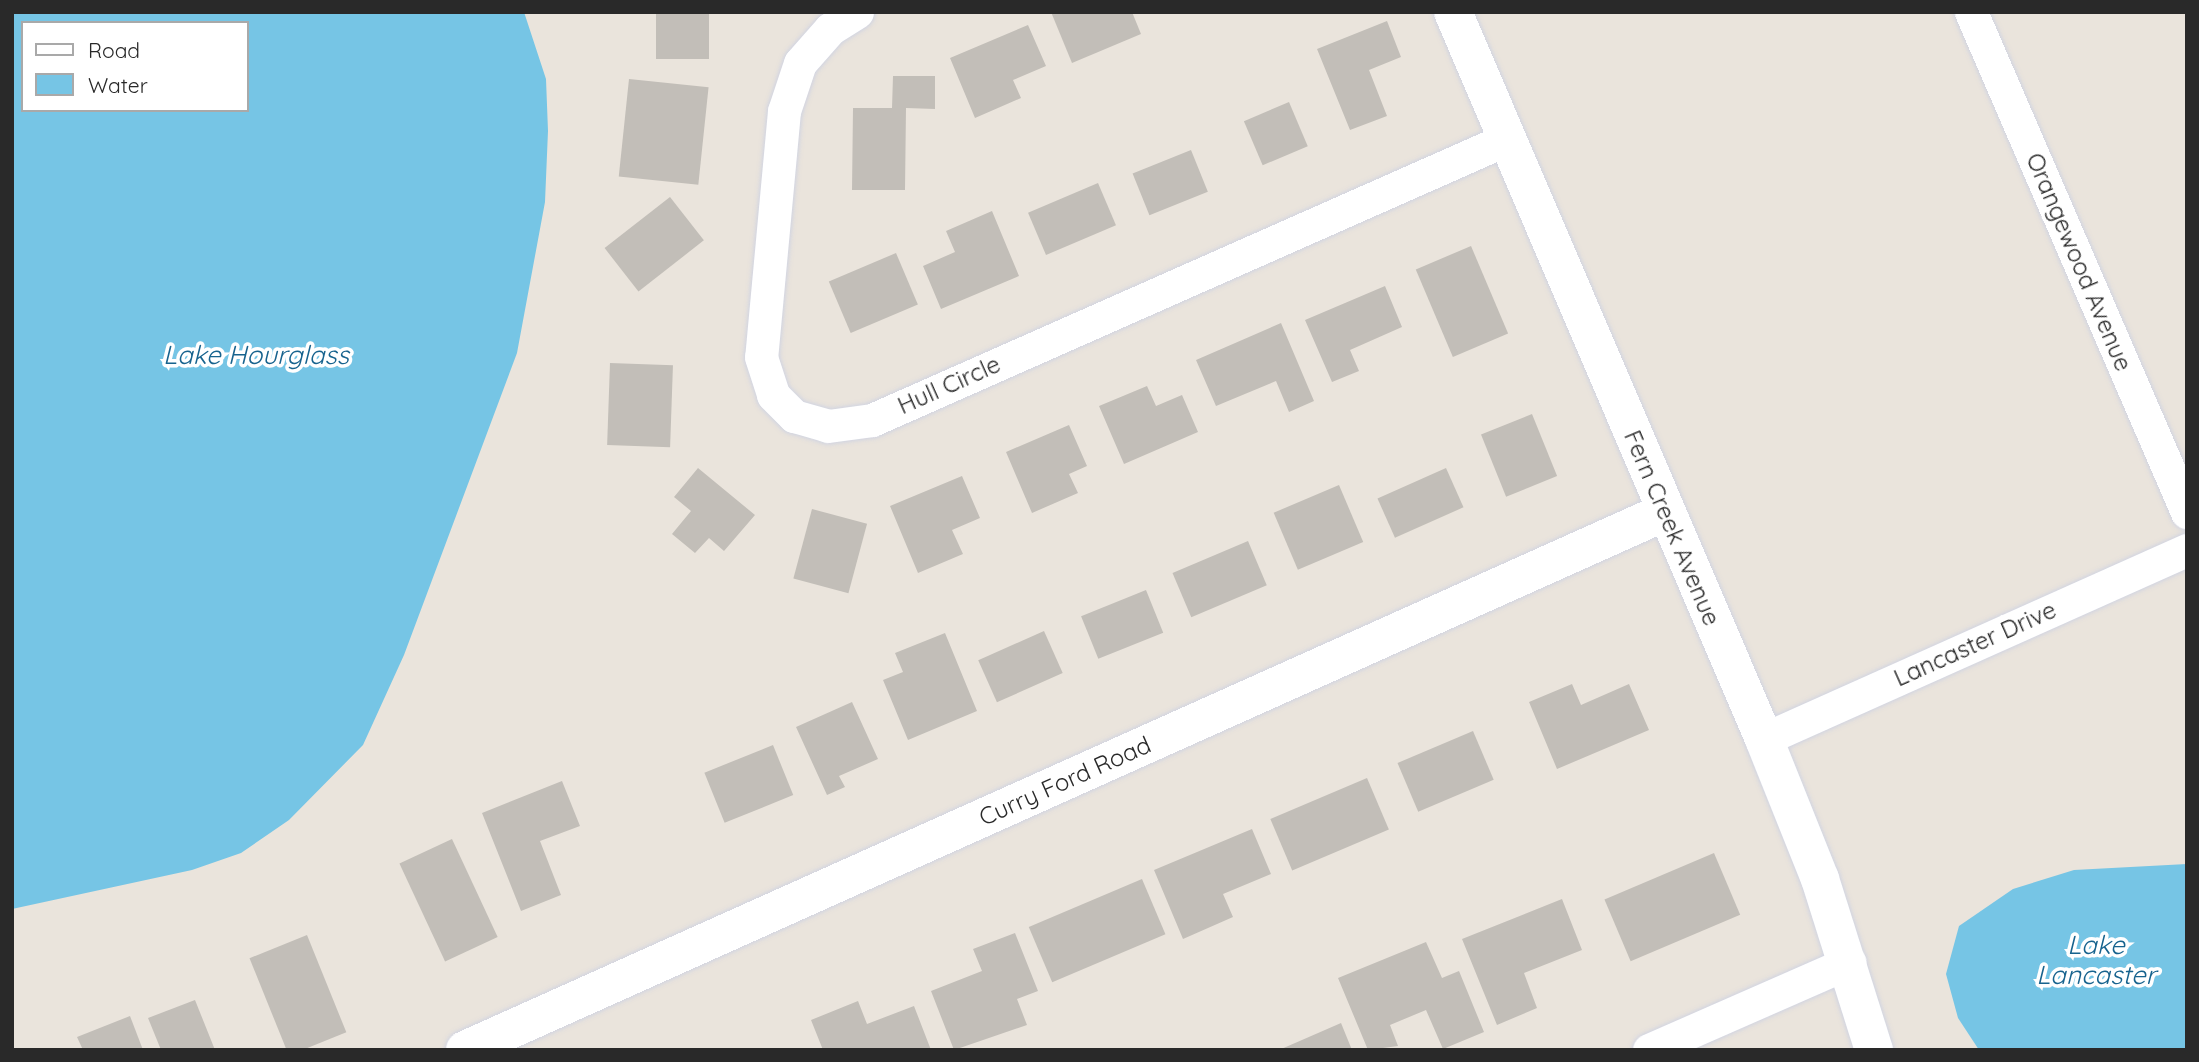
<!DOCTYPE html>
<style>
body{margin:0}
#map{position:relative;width:2199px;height:1062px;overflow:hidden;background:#eae4dc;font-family:Quicksand,sans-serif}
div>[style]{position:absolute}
.water>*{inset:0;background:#76c5e5}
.building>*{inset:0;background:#c2beb8;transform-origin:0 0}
.roads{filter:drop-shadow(0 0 2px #d1d4e1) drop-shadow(0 0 2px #d1d4e1)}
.street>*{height:33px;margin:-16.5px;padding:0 16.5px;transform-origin:16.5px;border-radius:16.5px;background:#fff}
.secondary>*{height:38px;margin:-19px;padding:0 19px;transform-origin:19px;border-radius:19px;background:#fff}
span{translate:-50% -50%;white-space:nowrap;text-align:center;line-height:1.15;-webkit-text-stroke:7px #fff;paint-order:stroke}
.street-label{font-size:24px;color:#292929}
.water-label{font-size:26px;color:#17638e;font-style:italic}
.frame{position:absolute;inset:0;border:14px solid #292929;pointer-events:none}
.legend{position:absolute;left:21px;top:21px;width:228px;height:91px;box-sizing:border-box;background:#fff;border:2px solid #a9a9a9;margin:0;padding:9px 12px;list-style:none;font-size:21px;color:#292929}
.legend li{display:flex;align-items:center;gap:14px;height:35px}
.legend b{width:35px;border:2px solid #a9a9a9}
</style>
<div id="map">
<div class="water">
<div style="clip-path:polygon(evenodd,12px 12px,524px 12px,546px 79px,548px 131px,545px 202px,517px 353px,404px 655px,363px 745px,289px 820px,241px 853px,192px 870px,12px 909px,12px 12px,23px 23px,247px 23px,247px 110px,23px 110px,23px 23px)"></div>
<div style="clip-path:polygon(2187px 864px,2187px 1050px,1979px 1050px,1958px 1018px,1946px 974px,1959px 926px,2013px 889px,2074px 870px)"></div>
</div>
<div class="building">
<div style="left:656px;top:12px;width:53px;height:47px"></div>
<div style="clip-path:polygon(1051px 12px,1132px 12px,1141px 34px,1072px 63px)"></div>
<div style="clip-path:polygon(1387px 21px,1401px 57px,1369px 70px,1387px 116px,1350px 130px,1317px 49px)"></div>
<div style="clip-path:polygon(1028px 25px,1046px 66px,1013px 80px,1021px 98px,975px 118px,950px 58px)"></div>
<div style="clip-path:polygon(893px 76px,935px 76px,935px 109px,906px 108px,905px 190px,852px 190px,853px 108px,892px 108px)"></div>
<div style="left:629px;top:79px;width:80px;height:98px;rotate:6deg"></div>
<div style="left:1289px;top:102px;width:48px;height:49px;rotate:67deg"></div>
<div style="left:1191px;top:150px;width:45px;height:63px;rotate:68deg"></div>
<div style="left:1098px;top:183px;width:46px;height:76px;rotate:67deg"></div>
<div style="left:670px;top:197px;width:55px;height:83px;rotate:52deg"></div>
<div style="clip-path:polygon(992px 211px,1019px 276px,941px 309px,923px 266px,955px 252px,946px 231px)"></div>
<div style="left:1471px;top:246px;width:95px;height:60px;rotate:67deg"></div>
<div style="left:896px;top:253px;width:56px;height:73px;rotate:67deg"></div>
<div style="clip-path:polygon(1385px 286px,1402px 327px,1350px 350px,1359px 371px,1332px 382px,1305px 320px)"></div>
<div style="clip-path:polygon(1281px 323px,1314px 401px,1289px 412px,1276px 381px,1216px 406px,1196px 360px)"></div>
<div style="left:610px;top:363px;width:63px;height:82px;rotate:2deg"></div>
<div style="clip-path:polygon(1147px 386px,1156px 406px,1182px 395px,1198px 432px,1124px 464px,1099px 406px)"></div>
<div style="left:1532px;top:414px;width:67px;height:55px;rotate:68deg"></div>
<div style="clip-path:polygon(1069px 425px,1087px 466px,1069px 474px,1078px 493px,1032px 513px,1006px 452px)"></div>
<div style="clip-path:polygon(698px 468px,755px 515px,724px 551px,709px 538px,695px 553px,672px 534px,691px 511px,674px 497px)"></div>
<div style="left:1446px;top:468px;width:43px;height:75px;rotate:66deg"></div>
<div style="clip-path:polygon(962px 476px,980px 518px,952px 530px,963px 554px,918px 573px,890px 506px)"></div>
<div style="left:1339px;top:485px;width:62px;height:71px;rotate:67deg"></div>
<div style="left:812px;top:509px;width:57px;height:72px;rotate:15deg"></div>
<div style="left:1248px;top:541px;width:48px;height:82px;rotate:67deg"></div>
<div style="left:1146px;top:590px;width:46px;height:70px;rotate:68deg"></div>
<div style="left:1044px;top:631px;width:46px;height:72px;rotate:66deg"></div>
<div style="clip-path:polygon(945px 633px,977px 711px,908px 740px,883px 680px,903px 672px,895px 653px)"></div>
<div style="clip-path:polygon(1572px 684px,1581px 705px,1629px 684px,1649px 730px,1557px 769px,1529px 702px)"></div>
<div style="clip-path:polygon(852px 702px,878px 759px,839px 776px,845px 787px,827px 795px,796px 727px)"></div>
<div style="left:1473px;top:731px;width:53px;height:82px;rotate:67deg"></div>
<div style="left:773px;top:745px;width:54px;height:74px;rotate:68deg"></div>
<div style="left:1367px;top:778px;width:56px;height:105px;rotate:67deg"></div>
<div style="clip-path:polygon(562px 781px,580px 826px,540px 841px,561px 895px,521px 911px,482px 813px)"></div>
<div style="clip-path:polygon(1252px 829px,1271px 874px,1223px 894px,1233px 917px,1183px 939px,1154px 870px)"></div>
<div style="left:452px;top:839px;width:108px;height:58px;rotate:65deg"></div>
<div style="left:1714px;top:853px;width:67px;height:119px;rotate:67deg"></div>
<div style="left:1142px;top:879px;width:60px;height:123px;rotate:67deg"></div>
<div style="clip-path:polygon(1562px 899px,1582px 950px,1524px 973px,1537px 1008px,1497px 1025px,1462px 939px)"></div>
<div style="clip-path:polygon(1015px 933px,1038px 991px,1017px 999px,1027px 1025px,954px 1050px,931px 991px,982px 971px,973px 949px)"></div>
<div style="left:307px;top:935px;width:105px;height:62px;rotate:68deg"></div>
<div style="clip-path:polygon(1426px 942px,1442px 978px,1459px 971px,1484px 1032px,1443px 1049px,1426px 1010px,1390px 1025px,1398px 1046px,1368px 1050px,1338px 978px)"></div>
<div style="clip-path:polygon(195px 1000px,215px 1050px,161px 1050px,148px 1018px)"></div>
<div style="clip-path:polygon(858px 1001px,867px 1024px,914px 1006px,931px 1050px,823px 1050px,811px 1020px)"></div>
<div style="clip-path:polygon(130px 1016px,143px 1050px,83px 1050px,77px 1037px)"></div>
<div style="clip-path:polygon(1341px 1023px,1352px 1050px,1279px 1050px)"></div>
</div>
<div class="roads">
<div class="street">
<div style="left:857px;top:12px;width:32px;rotate:148deg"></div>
<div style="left:830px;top:29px;width:45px;rotate:131.4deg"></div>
<div style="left:800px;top:63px;width:51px;rotate:108.4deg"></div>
<div style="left:784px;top:111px;width:247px;rotate:95.3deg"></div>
<div style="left:761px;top:357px;width:40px;rotate:72deg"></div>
<div style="left:773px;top:395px;width:30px;rotate:45deg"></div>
<div style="left:794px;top:416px;width:35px;rotate:16deg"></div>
<div style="left:828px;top:426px;width:44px;rotate:-7.8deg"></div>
<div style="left:872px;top:420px;width:694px;rotate:-23.87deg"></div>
<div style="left:1971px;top:12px;width:545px;rotate:66.64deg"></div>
<div style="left:1764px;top:739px;width:463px;rotate:-24.1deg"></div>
<div style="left:1649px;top:1050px;width:219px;rotate:-23.7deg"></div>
</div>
<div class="secondary">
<div style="left:1453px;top:12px;width:791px;rotate:66.84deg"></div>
<div style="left:1764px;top:739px;width:151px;rotate:68.2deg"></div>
<div style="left:1820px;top:879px;width:179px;rotate:72.5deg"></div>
<div style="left:465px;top:1050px;width:1315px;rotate:-24.15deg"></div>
</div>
</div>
<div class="street-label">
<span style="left:2079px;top:262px;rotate:67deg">Orangewood Avenue</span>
<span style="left:949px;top:385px;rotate:-24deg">Hull Circle</span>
<span style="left:1672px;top:528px;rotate:67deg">Fern Creek Avenue</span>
<span style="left:1975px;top:644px;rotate:-24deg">Lancaster Drive</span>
<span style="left:1065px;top:781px;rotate:-24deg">Curry Ford Road</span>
</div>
<div class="water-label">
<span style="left:256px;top:355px">Lake Hourglass</span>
<span style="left:2096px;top:960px">Lake<br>Lancaster</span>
</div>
<div class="frame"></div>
<ul class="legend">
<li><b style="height:9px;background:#fff"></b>Road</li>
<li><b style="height:19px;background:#76c5e5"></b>Water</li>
</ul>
</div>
